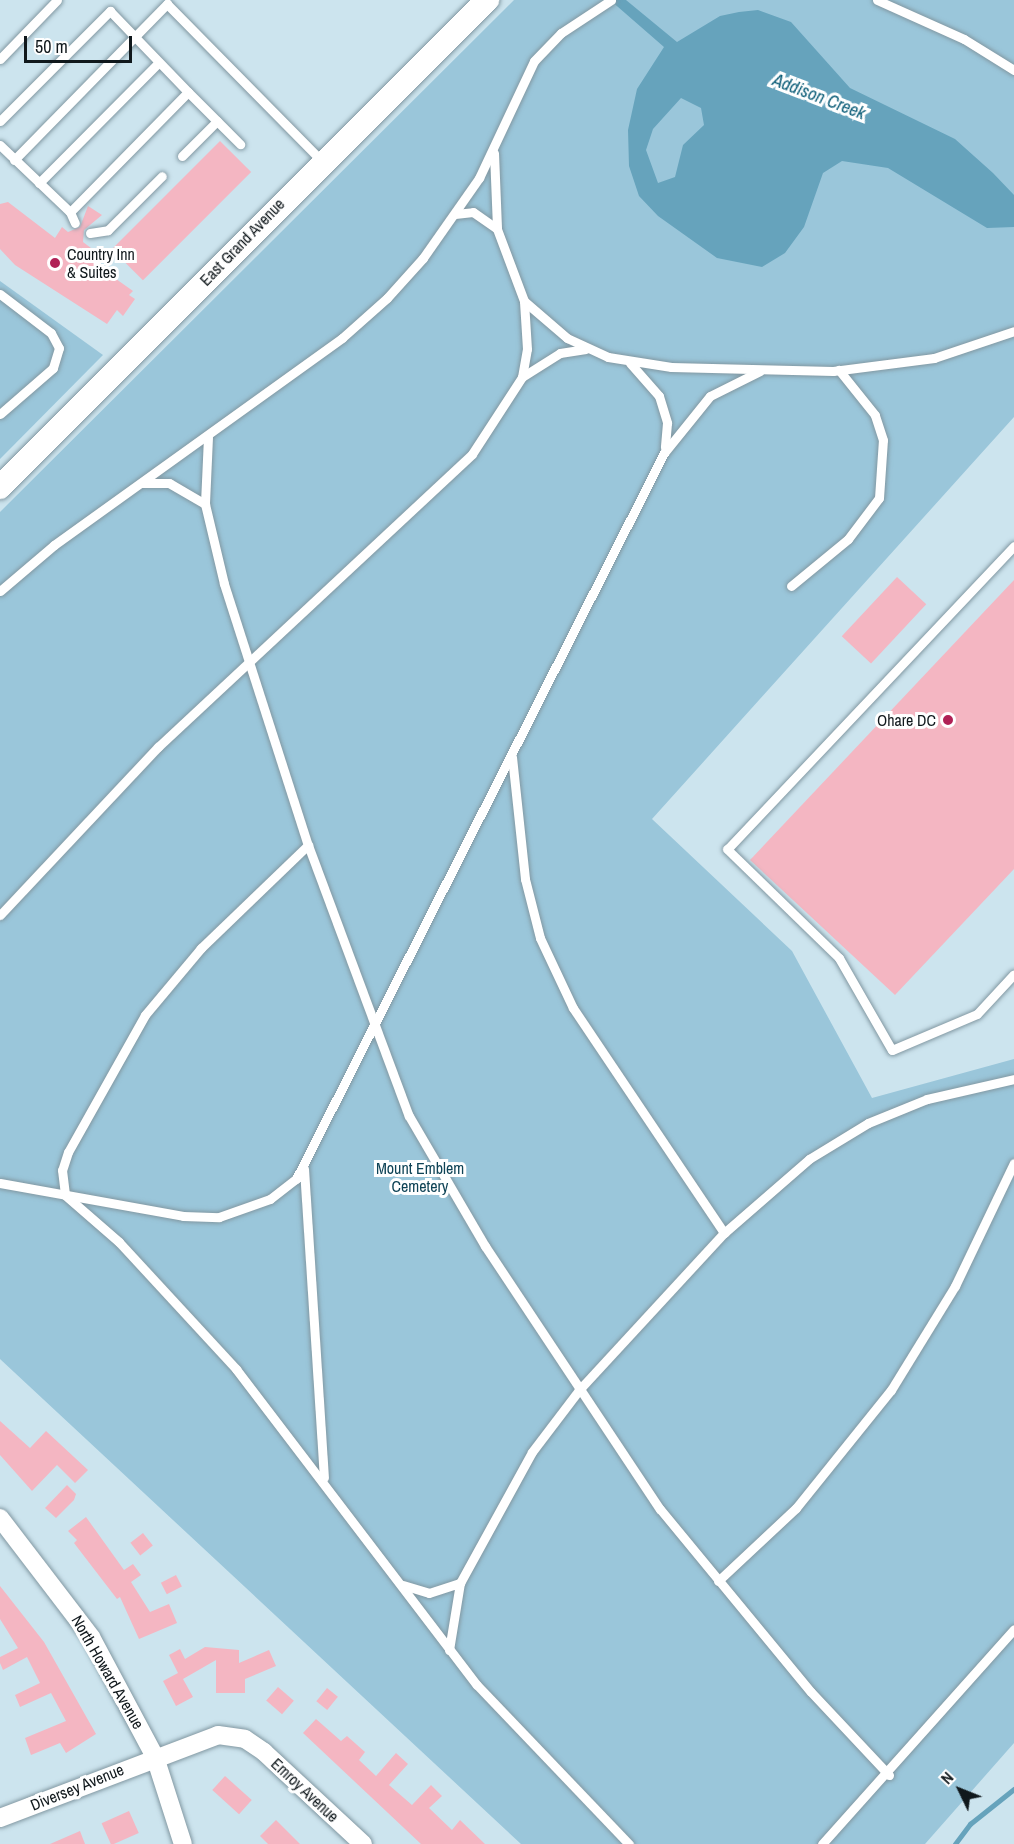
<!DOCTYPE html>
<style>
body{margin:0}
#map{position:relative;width:1014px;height:1844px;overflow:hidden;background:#cce4ee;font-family:"Archivo Narrow",sans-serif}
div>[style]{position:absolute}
.green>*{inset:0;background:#9ac6da}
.water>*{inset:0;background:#66a3bc}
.stream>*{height:4.5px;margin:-2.25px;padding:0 2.25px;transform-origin:2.25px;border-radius:2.25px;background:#66a3bc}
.building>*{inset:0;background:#f4b6c2;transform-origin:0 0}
.roads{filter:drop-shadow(0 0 2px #8298a2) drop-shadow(0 0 2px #8298a2)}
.lane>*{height:9px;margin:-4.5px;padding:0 4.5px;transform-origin:4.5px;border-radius:4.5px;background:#fff}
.street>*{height:18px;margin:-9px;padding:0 9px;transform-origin:9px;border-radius:9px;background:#fff}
.secondary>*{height:24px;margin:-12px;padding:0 12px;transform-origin:12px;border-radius:12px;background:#fff}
.dots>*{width:16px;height:16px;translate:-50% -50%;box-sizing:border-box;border:3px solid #fff;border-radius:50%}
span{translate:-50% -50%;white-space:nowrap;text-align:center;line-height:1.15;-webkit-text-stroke:6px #fff;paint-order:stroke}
.street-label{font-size:16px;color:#10181c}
.poi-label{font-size:16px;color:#10181c}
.left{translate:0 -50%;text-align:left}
.right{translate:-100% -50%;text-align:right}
.park-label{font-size:16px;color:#0e4356}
.water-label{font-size:18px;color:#0d5e79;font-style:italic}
.north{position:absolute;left:930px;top:1760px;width:60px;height:60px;-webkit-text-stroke:4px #fff;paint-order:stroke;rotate:313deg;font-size:16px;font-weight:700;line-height:24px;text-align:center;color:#10181c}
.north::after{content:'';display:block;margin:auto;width:21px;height:27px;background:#10181c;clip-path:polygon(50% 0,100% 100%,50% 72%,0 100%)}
.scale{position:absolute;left:24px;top:36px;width:108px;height:27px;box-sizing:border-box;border:3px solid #10181c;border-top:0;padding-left:8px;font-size:18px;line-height:21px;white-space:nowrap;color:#10181c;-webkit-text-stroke:4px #fff;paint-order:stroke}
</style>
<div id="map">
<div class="green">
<div style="clip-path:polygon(514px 0,1014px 0,1014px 417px,652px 819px,792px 951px,872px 1098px,1014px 1059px,1014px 1743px,925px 1844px,521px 1844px,0 1359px,0 512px)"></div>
<div style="clip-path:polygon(0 281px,103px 355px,0 459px)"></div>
</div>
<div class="water">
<div style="clip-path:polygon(evenodd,610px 0,626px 0,677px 42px,720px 16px,739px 12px,758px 10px,791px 22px,850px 88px,955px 139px,993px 173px,1014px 195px,1014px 227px,987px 228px,888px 168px,842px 161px,823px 173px,804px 227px,785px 253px,762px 267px,717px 258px,658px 216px,639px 196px,629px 166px,628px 130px,637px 89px,664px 47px,610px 0,681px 98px,701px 108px,704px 125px,683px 145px,675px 177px,658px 183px,646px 150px,653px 129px,681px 98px)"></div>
</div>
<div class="stream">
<div style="left:955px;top:1844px;width:25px;rotate:-53deg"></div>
<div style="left:970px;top:1824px;width:56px;rotate:-38.5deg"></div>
</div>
<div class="building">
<div style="left:220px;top:141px;width:44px;height:153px;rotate:45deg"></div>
<div style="clip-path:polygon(8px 202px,55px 238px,62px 227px,68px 232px,80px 227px,88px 206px,102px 215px,84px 230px,83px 242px,91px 248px,85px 257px,133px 291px,129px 295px,135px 299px,123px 316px,117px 310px,107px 324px,15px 265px,0 249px,0 204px)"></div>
<div style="left:897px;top:577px;width:40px;height:81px;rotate:43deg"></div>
<div style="clip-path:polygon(1014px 580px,1014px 869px,895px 995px,750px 860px)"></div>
<div style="clip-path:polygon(0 1421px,30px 1448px,46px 1431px,88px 1470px,75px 1483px,57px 1465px,32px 1491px,0 1455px)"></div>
<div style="clip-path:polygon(67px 1485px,76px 1494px,74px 1500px,56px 1518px,45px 1508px)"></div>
<div style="clip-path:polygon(86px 1517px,124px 1570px,133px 1564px,141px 1575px,131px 1582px,150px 1612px,169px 1604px,177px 1623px,139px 1639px,120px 1597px,117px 1599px,74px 1543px,77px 1540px,68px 1531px)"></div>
<div style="left:143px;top:1533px;width:16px;height:16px;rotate:52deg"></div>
<div style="left:176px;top:1575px;width:13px;height:17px;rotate:63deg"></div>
<div style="clip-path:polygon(0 1586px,44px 1642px,96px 1734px,66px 1753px,60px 1743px,31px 1755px,25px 1738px,66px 1721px,51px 1693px,20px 1707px,15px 1695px,40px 1683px,27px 1657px,3px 1670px,0 1663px,0 1657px,18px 1648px,0 1619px)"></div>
<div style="clip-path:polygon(205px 1647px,239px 1650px,239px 1663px,269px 1650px,276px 1666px,245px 1679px,245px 1693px,216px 1693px,216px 1660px,183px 1679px,193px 1697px,176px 1706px,163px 1681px,178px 1673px,169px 1655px,180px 1649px,185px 1659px)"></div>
<div style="left:278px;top:1687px;width:21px;height:18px;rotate:41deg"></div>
<div style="left:327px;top:1688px;width:14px;height:17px;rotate:39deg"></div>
<div style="clip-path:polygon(316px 1719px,341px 1741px,347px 1736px,365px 1752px,359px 1760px,376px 1776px,396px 1753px,408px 1764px,389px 1785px,412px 1805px,431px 1785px,442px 1796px,429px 1808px,452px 1830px,460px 1820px,485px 1844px,421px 1844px,303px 1733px)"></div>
<div style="left:225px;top:1776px;width:36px;height:19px;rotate:42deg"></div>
<div style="left:129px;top:1811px;width:24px;height:30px;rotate:66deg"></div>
<div style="clip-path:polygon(276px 1820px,300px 1844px,268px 1844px,260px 1836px)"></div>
<div style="clip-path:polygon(80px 1831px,85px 1844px,50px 1844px)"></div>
</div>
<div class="roads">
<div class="lane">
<div style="left:877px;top:0;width:95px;rotate:24.1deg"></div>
<div style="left:964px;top:39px;width:59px;rotate:31.8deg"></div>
<div style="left:0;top:59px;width:82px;rotate:-46deg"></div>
<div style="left:0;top:121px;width:156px;rotate:-45deg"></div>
<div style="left:110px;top:11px;width:112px;rotate:46.1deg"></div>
<div style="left:188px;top:92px;width:168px;rotate:134.5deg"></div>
<div style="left:70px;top:212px;width:97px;rotate:-136.3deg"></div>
<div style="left:217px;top:121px;width:33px;rotate:45deg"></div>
<div style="left:494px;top:153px;width:76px;rotate:87.7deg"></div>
<div style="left:497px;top:229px;width:77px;rotate:69.4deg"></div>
<div style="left:524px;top:301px;width:57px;rotate:40.7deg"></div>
<div style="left:567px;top:338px;width:45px;rotate:24.9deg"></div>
<div style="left:608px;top:357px;width:64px;rotate:9deg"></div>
<div style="left:671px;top:367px;width:162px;rotate:1.4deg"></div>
<div style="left:833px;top:371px;width:102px;rotate:-7.3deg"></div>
<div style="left:934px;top:358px;width:84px;rotate:-18.6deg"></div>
<div style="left:182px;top:156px;width:49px;rotate:-45deg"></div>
<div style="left:217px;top:121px;width:41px;rotate:-135deg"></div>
<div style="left:14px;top:160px;width:219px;rotate:-45.6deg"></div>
<div style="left:167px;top:4px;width:221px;rotate:45.4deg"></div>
<div style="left:39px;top:183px;width:170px;rotate:-45.2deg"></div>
<div style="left:70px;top:212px;width:12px;rotate:66deg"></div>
<div style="left:455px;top:214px;width:18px;rotate:-6deg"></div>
<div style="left:473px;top:212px;width:29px;rotate:35deg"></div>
<div style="left:90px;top:233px;width:18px;rotate:-9deg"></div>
<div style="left:108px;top:230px;width:76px;rotate:-45deg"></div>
<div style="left:0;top:294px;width:64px;rotate:37.4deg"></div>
<div style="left:51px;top:333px;width:17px;rotate:62deg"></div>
<div style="left:59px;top:348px;width:21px;rotate:107deg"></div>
<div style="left:53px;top:368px;width:70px;rotate:139deg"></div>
<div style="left:630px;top:363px;width:44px;rotate:48.7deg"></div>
<div style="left:659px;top:396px;width:28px;rotate:73deg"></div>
<div style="left:667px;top:423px;width:24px;rotate:95deg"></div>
<div style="left:522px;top:377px;width:45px;rotate:-32.3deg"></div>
<div style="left:560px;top:353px;width:26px;rotate:-9deg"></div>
<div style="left:208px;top:437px;width:67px;rotate:92.6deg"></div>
<div style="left:205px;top:504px;width:82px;rotate:76.6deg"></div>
<div style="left:224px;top:584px;width:274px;rotate:72.2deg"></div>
<div style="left:308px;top:845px;width:289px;rotate:69.6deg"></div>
<div style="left:409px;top:1116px;width:151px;rotate:59.7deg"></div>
<div style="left:485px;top:1246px;width:316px;rotate:56.4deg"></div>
<div style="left:660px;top:1509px;width:237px;rotate:50.5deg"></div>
<div style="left:811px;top:1692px;width:114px;rotate:46.8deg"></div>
<div style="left:142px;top:483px;width:27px"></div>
<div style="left:169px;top:483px;width:42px;rotate:30.3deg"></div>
<div style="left:1014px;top:546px;width:417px;rotate:133.4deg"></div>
<div style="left:727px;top:849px;width:156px;rotate:44.2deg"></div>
<div style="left:839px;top:958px;width:106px;rotate:60.1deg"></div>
<div style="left:892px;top:1050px;width:92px;rotate:-23deg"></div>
<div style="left:977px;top:1014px;width:54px;rotate:-47.2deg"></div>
<div style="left:791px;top:586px;width:74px;rotate:-39.5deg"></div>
<div style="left:848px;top:539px;width:51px;rotate:-52.9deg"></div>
<div style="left:879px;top:498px;width:58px;rotate:-86.1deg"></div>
<div style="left:883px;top:440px;width:26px;rotate:-108deg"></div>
<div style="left:875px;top:415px;width:58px;rotate:-128.7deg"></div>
<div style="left:0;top:591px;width:71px;rotate:-40.4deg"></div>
<div style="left:54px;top:545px;width:355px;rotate:-35.7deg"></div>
<div style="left:342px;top:338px;width:60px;rotate:-41.6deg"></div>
<div style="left:387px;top:298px;width:54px;rotate:-48deg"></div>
<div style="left:423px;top:258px;width:98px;rotate:-55deg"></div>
<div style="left:479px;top:178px;width:129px;rotate:-64.8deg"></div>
<div style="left:534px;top:61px;width:39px;rotate:-46deg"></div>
<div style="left:561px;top:33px;width:60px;rotate:-33.4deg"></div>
<div style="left:512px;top:757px;width:123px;rotate:83.9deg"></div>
<div style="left:525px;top:879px;width:61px;rotate:75.7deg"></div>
<div style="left:540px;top:938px;width:77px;rotate:64.8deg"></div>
<div style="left:573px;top:1008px;width:271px;rotate:56.1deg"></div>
<div style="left:308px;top:845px;width:149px;rotate:136.1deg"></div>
<div style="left:201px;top:948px;width:87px;rotate:129.9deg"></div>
<div style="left:145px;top:1015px;width:157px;rotate:119.3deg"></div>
<div style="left:68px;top:1152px;width:19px;rotate:108deg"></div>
<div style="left:62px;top:1170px;width:25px;rotate:83deg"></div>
<div style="left:65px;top:1195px;width:72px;rotate:41deg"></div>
<div style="left:119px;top:1242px;width:173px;rotate:47.3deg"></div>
<div style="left:236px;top:1369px;width:397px;rotate:52.7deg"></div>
<div style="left:477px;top:1685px;width:220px;rotate:46.3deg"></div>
<div style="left:0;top:915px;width:231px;rotate:-46.8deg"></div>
<div style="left:158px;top:747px;width:429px;rotate:-43deg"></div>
<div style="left:472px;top:454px;width:92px;rotate:-57deg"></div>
<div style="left:522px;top:377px;width:28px;rotate:-80deg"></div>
<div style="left:527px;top:349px;width:48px;rotate:-93.6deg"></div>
<div style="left:304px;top:1169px;width:309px;rotate:86.3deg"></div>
<div style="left:0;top:1183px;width:186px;rotate:10.2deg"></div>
<div style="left:183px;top:1216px;width:36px;rotate:2deg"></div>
<div style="left:219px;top:1217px;width:54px;rotate:-19.4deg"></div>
<div style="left:270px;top:1199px;width:33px;rotate:-38deg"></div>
<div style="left:296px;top:1179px;width:814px;rotate:-63.12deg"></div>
<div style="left:664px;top:453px;width:73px;rotate:-51.1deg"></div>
<div style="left:710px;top:396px;width:56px;rotate:-26.6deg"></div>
<div style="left:718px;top:1581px;width:107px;rotate:-43.1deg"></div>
<div style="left:796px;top:1508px;width:151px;rotate:-51.2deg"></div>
<div style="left:891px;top:1390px;width:122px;rotate:-58.4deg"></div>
<div style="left:955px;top:1286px;width:136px;rotate:-64.4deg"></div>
<div style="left:403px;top:1585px;width:27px;rotate:17deg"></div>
<div style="left:429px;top:1593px;width:33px;rotate:-18deg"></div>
<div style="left:449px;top:1650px;width:68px;rotate:-80.7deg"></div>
<div style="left:460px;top:1583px;width:149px;rotate:-61.2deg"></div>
<div style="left:532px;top:1452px;width:78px;rotate:-52.8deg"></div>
<div style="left:579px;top:1390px;width:214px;rotate:-47.3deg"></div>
<div style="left:724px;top:1233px;width:113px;rotate:-41deg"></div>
<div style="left:809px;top:1159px;width:69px;rotate:-31.4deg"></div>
<div style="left:868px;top:1123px;width:64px;rotate:-22.1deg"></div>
<div style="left:927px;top:1099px;width:89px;rotate:-12.9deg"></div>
<div style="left:822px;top:1844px;width:288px;rotate:-48.2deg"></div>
</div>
<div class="street">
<div style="left:0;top:1518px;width:150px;rotate:52.6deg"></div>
<div style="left:91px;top:1637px;width:136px;rotate:61.9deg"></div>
<div style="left:155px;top:1757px;width:91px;rotate:72.2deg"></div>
<div style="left:0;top:1818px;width:233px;rotate:-20.8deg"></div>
<div style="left:218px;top:1735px;width:27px;rotate:8deg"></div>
<div style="left:245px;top:1739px;width:23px;rotate:34deg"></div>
<div style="left:264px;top:1752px;width:135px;rotate:42.9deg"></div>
</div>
<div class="secondary">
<div style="left:0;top:487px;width:689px;rotate:-45deg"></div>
</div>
</div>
<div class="dots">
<div style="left:55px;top:263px;background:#b02156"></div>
<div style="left:948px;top:720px;background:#b02156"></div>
</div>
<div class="street-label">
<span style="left:242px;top:242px;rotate:-46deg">East Grand Avenue</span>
<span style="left:108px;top:1672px;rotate:60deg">North Howard Avenue</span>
<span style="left:77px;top:1787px;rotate:-22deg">Diversey Avenue</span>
<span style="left:305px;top:1790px;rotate:43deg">Emroy Avenue</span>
</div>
<div class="poi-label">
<span class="left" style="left:67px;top:263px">Country Inn<br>&amp; Suites</span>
<span class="right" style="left:936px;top:720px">Ohare DC</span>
</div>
<div class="park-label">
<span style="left:420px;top:1177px">Mount Emblem<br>Cemetery</span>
</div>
<div class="water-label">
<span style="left:819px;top:97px;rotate:21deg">Addison Creek</span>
</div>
<div class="north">N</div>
<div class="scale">50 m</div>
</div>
